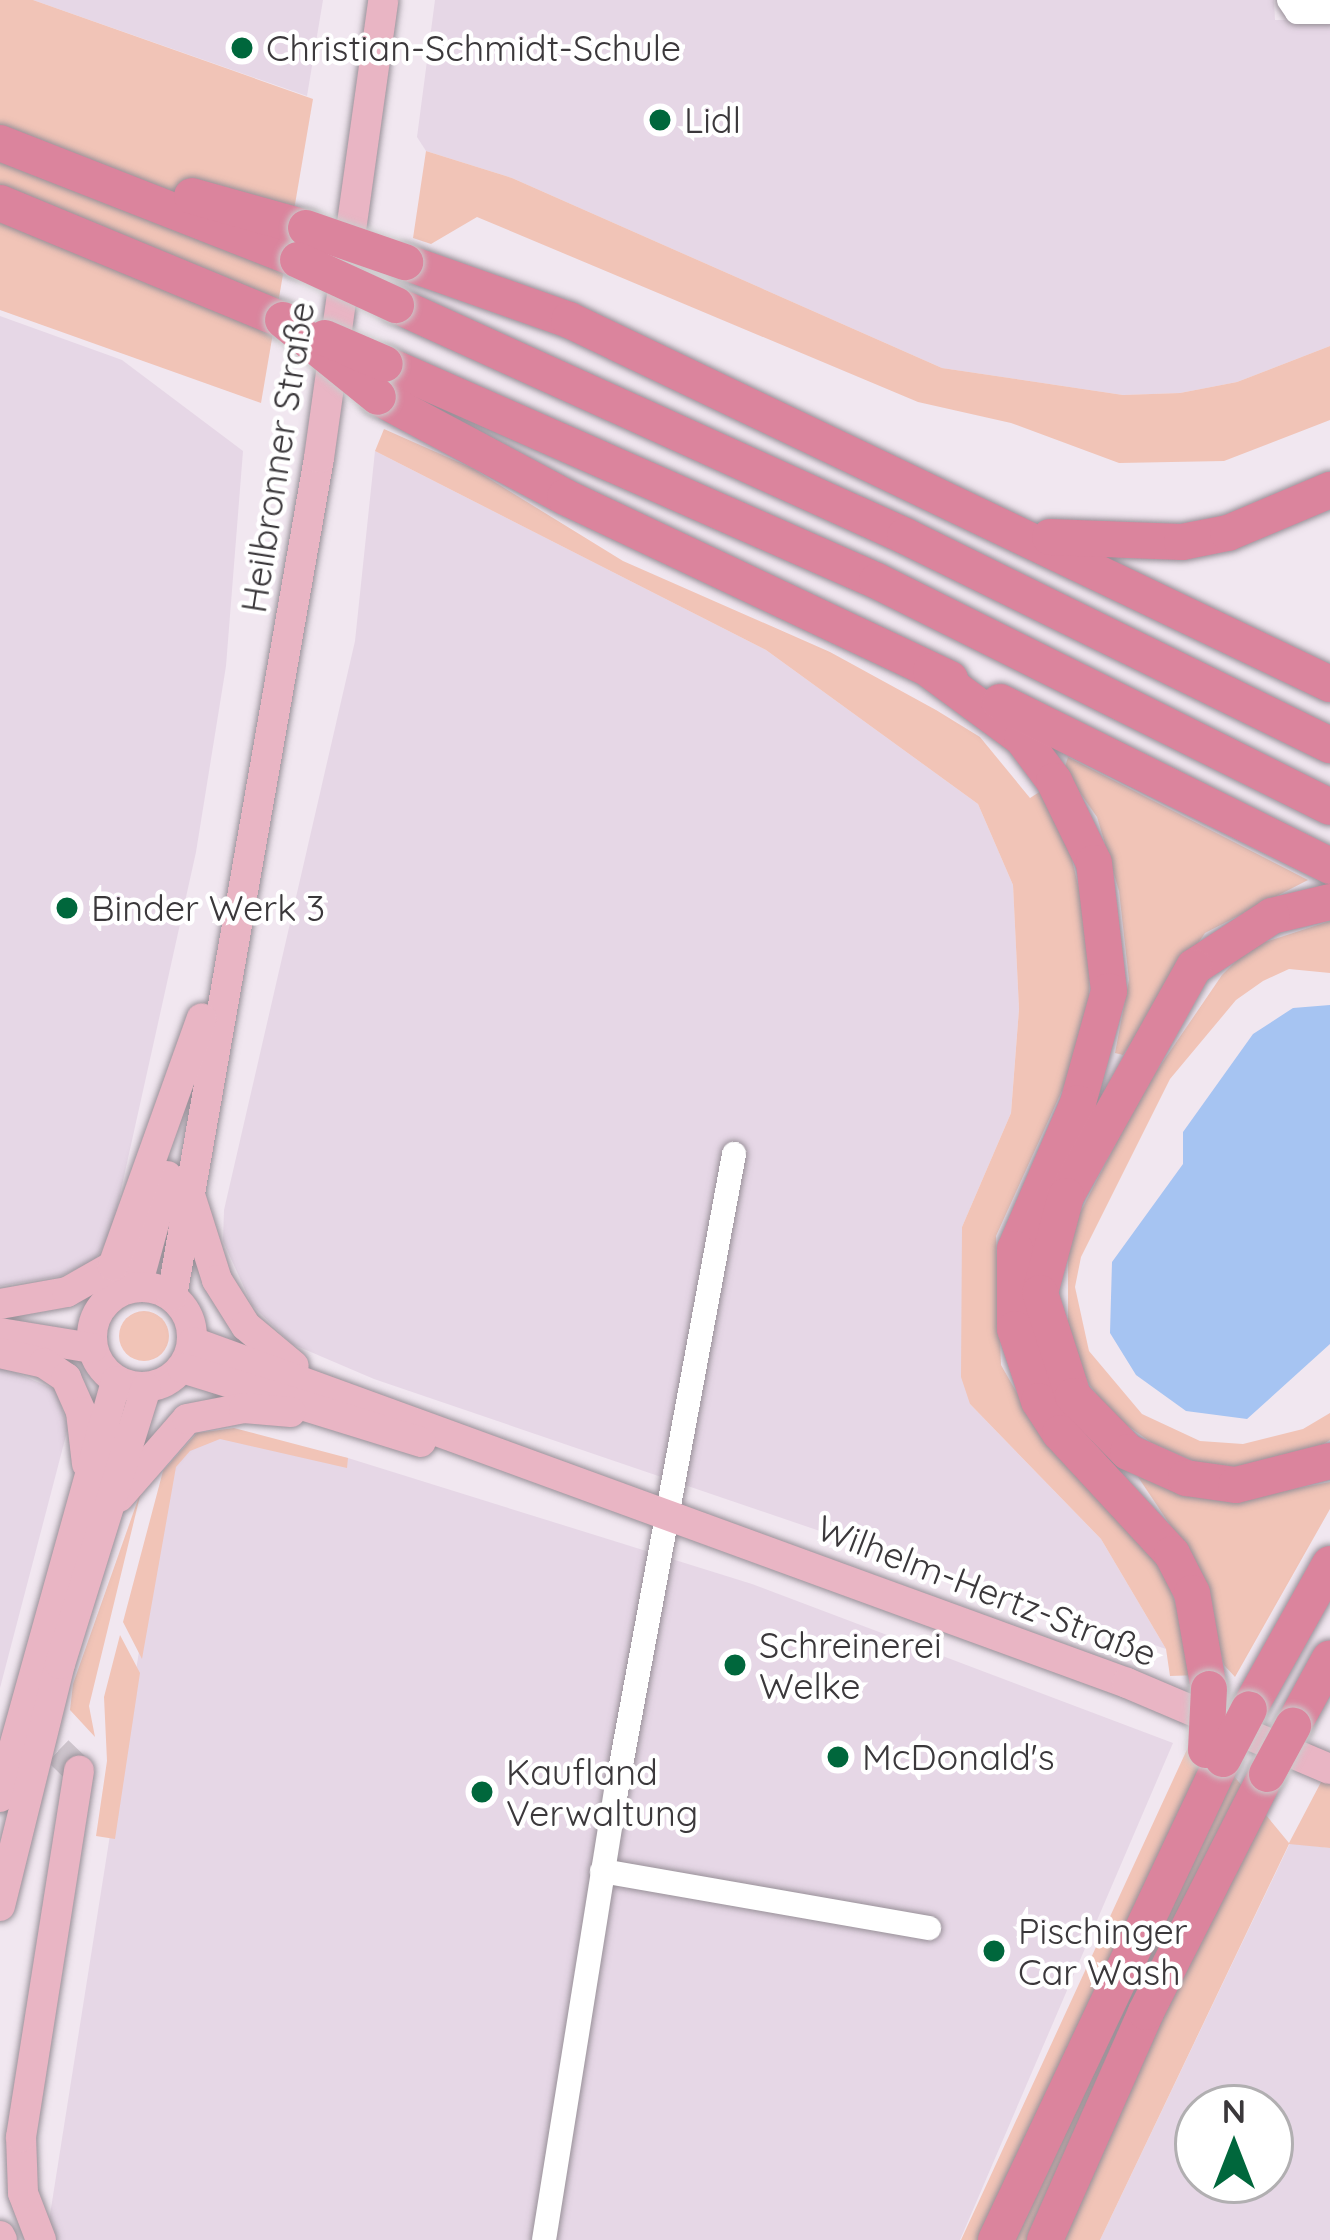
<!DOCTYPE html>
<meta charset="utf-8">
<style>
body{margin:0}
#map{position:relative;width:1330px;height:2240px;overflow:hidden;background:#f1e7f0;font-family:Quicksand,sans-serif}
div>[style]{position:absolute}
.built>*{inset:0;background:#e6d7e6}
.green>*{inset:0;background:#f1c4b7}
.round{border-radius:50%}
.water>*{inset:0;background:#a6c4f2}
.major-tunnel>*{height:30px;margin-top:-15px;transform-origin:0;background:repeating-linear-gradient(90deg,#cdc4cc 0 30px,transparent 0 45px)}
.roads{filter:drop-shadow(0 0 3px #989098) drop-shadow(0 0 3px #989098)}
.minor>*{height:24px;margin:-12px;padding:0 12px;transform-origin:12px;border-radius:12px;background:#fff}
.major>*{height:30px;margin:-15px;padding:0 15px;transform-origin:15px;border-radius:15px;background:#e9b5c4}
.major>.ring{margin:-15px;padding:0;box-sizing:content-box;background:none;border:30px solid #e9b5c4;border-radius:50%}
.highway>*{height:36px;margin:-18px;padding:0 18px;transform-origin:18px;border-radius:18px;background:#db849d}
.bridges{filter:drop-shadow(0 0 3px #cccbcc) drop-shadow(0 0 3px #cccbcc)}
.highway-bridge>*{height:36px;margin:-18px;padding:0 18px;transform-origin:18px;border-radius:18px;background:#db849d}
.dots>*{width:33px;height:33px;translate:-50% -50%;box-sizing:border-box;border:6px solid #fff;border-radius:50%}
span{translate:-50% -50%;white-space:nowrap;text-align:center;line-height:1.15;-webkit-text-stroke:9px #fff;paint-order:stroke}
.poi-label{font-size:36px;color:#3b383b}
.left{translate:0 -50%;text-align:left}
.street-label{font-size:36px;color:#3b383b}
.north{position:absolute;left:1174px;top:2084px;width:120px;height:120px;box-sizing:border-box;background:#fff;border:3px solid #b1afb1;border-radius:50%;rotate:0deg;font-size:33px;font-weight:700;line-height:48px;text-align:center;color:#3b383b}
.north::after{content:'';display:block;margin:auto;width:42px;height:54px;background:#00673c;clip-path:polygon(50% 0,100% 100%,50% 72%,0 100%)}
</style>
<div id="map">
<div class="built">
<div style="clip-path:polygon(33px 0,323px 0,307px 96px)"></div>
<div style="clip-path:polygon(435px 0,1274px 0,1275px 20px,1330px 20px,1330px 346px,1237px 382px,1180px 393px,1123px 395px,942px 368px,512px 178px,426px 151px,417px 137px)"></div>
<div style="clip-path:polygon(0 316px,122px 360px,243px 451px,226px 666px,196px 852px,111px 1235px,94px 1261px,61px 1276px,0 1286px)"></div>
<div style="clip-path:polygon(375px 451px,766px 650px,978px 804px,1013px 885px,1019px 1009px,1011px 1113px,962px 1227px,970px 1404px,1101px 1539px,1166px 1649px,374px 1379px,292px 1344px,252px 1305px,223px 1241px,224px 1210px,355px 641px)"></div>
<div style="clip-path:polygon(0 1366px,56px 1390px,68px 1428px,0 1688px)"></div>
<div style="clip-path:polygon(228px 1435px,348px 1458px,752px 1584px,1173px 1743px,960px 2240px,46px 2240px,159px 1525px,175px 1458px,201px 1439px)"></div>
<div style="clip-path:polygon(evenodd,1290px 1843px,1330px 1848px,1330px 2240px,1100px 2240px,1290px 1843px,1198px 2108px,1270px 2108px,1270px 2180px,1198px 2180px,1198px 2108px)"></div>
</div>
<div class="green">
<div style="clip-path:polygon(0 0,33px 0,313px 99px,261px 403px,0 310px)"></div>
<div style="clip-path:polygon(426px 151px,512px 178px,942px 368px,1123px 395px,1180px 393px,1237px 382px,1330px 346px,1330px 420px,1224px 461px,1119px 463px,1011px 423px,918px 402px,477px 217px,431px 244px,413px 238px)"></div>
<div style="clip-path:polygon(384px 429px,472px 468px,623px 561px,830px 652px,936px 710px,980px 737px,1030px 798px,1041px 791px,1071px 855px,1091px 941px,1089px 998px,1080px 1051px,996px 1236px,1001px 1365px,1045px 1442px,1163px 1566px,1199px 1675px,1170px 1676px,1166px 1649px,1101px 1539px,970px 1404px,961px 1377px,962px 1227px,1011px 1113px,1019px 1009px,1013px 885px,978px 804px,766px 650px,375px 451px)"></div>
<div style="clip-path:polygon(1068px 757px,1308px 880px,1205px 933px,1123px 1055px,1115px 1053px,1129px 980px,1119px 891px,1097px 817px,1064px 770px)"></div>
<div style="clip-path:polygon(1330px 921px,1330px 973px,1289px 969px,1263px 981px,1236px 1000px,1170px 1079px,1081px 1257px,1075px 1287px,1089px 1351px,1142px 1414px,1200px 1441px,1243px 1444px,1303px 1429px,1330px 1413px,1330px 1440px,1304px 1456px,1260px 1469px,1198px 1463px,1152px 1443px,1111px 1414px,1089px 1384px,1068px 1340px,1068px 1236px,1143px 1091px,1222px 975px,1250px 947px)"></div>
<div class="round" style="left:119px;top:1311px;width:50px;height:50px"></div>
<div style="clip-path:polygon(234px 1428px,348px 1458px,347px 1468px,220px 1439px,190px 1451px,176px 1467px,142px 1659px,123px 1622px,163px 1471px,197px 1433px)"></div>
<div style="clip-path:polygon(1138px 1477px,1235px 1500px,1330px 1482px,1330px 1509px,1235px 1677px,1224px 1665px,1197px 1565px)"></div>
<div style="clip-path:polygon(142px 1488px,89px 1706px,95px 1737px,70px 1710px,73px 1684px)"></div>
<div style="clip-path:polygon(120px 1635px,140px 1673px,115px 1839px,96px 1836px,107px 1761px,104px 1697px)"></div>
<div style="clip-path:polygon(1196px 1730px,1289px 1843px,1330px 1765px,1330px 1848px,1289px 1844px,1100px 2240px,961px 2240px)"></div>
</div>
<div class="water">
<div style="clip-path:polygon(1330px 1005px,1330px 1344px,1247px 1419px,1186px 1411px,1136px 1375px,1110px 1333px,1112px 1262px,1183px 1164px,1183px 1132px,1253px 1034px,1293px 1008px)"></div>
</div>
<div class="major-tunnel">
<div style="left:15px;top:1746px;width:43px;rotate:6.6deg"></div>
<div style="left:58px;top:1751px;width:29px;rotate:44deg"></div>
</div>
<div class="roads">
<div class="minor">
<div style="left:1289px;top:0;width:14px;rotate:56deg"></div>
<div style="left:1297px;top:12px;width:33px"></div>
<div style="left:602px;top:1871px;width:332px;rotate:9.9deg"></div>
<div style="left:544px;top:2240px;width:454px;rotate:-80.9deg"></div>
<div style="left:616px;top:1792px;width:649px;rotate:-79.52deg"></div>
</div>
<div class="major">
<div style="left:191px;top:1198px;width:86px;rotate:72.4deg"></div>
<div style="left:217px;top:1280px;width:54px;rotate:57.8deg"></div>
<div style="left:246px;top:1326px;width:62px;rotate:39.8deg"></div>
<div style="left:137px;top:1286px;width:114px;rotate:-74.7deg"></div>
<div class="ring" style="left:92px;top:1287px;width:70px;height:70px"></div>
<div style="left:172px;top:1296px;width:851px;rotate:-80.05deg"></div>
<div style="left:319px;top:458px;width:462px;rotate:-82deg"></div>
<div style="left:0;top:1304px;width:68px;rotate:-10.2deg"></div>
<div style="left:67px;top:1292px;width:53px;rotate:-29.5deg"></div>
<div style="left:113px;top:1266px;width:263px;rotate:-70.3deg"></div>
<div style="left:0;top:1333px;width:93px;rotate:9.3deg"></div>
<div style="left:193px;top:1342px;width:994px;rotate:20.06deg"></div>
<div style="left:1127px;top:1683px;width:220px;rotate:23deg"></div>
<div style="left:0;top:1353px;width:45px;rotate:12.8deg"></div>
<div style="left:44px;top:1363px;width:27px;rotate:34deg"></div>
<div style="left:66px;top:1378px;width:37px;rotate:66deg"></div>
<div style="left:81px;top:1412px;width:52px;rotate:83.4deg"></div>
<div style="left:182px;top:1368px;width:250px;rotate:17.2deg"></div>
<div style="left:119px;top:1497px;width:103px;rotate:-48.9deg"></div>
<div style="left:187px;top:1419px;width:58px;rotate:-10.9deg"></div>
<div style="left:244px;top:1408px;width:47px;rotate:4.9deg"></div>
<div style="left:0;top:1797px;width:432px;rotate:-74.4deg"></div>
<div style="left:0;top:1906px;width:249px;rotate:-76.1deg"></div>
<div style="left:60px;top:1664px;width:289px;rotate:-72.7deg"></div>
<div style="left:0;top:2236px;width:4px;rotate:63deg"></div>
<div style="left:41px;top:2240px;width:50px;rotate:-111deg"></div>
<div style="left:23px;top:2193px;width:56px;rotate:-92deg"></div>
<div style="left:21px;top:2137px;width:371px;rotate:-81deg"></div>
</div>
<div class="highway">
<div style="left:0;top:143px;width:320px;rotate:21.4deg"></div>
<div style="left:192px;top:196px;width:118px;rotate:15.7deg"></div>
<div style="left:0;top:203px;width:306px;rotate:22.5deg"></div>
<div style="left:405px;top:262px;width:174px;rotate:19.5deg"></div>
<div style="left:569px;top:320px;width:844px;rotate:25.56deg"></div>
<div style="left:396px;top:305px;width:559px;rotate:24.41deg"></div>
<div style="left:905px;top:536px;width:474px;rotate:26.2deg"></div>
<div style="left:385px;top:364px;width:538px;rotate:23.8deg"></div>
<div style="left:877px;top:581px;width:506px;rotate:26.51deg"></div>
<div style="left:378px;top:397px;width:212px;rotate:28.1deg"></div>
<div style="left:565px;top:497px;width:426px;rotate:25.3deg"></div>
<div style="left:1050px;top:537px;width:132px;rotate:2.2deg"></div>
<div style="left:1182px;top:542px;width:47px;rotate:-11.1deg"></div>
<div style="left:1228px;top:533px;width:111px;rotate:-22.9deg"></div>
<div style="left:931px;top:671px;width:113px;rotate:36.4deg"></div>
<div style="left:1022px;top:738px;width:54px;rotate:53.3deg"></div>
<div style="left:1054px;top:781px;width:91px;rotate:64deg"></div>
<div style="left:1094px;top:863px;width:129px;rotate:83.3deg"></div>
<div style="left:1109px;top:991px;width:116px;rotate:105.5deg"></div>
<div style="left:1078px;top:1103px;width:159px;rotate:113.3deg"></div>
<div style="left:1015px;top:1249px;width:80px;rotate:90deg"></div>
<div style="left:1015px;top:1329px;width:76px;rotate:71.6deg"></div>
<div style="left:1039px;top:1401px;width:38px;rotate:57deg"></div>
<div style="left:1060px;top:1433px;width:165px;rotate:47.2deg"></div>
<div style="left:1172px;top:1554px;width:44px;rotate:62.9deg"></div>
<div style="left:1192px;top:1593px;width:97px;rotate:80deg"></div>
<div style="left:1000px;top:702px;width:369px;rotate:26.4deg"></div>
<div style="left:1330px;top:902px;width:60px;rotate:166.4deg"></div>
<div style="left:1272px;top:916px;width:93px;rotate:146.8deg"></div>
<div style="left:1194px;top:967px;width:262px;rotate:119.2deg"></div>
<div style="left:1066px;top:1196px;width:100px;rotate:105deg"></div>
<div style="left:1040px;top:1293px;width:108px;rotate:72.2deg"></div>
<div style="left:1073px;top:1396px;width:78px;rotate:45.5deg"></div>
<div style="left:1128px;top:1452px;width:64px;rotate:24.1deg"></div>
<div style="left:1186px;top:1478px;width:50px;rotate:8deg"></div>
<div style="left:1236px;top:1485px;width:97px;rotate:-14.3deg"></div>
<div style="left:1249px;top:1709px;width:166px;rotate:-60.8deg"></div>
<div style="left:1293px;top:1726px;width:77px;rotate:-61.4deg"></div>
<div style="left:996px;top:2240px;width:532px;rotate:-64.74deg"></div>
<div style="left:1045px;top:2240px;width:249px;rotate:-66.1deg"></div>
<div style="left:1146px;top:2012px;width:267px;rotate:-63.1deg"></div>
</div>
</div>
<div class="bridges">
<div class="highway-bridge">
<div style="left:306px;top:228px;width:105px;rotate:19deg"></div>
<div style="left:298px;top:260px;width:108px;rotate:24.7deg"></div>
<div style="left:283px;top:320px;width:122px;rotate:39deg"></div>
<div style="left:325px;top:338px;width:65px;rotate:23.4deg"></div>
<div style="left:1206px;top:1750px;width:61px;rotate:-87.2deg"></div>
<div style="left:1223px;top:1759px;width:56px;rotate:-62.5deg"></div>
<div style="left:1267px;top:1774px;width:55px;rotate:-61.6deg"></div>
</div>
</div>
<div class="dots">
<div style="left:242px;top:48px;background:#00673c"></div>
<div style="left:660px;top:120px;background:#00673c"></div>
<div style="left:67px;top:908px;background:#00673c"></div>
<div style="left:735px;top:1665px;background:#00673c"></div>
<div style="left:838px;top:1757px;background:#00673c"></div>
<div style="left:482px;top:1792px;background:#00673c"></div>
<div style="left:994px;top:1951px;background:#00673c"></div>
</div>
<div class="poi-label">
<span class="left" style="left:266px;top:48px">Christian-Schmidt-Schule</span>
<span class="left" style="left:684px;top:120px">Lidl</span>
<span class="left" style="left:91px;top:908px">Binder Werk 3</span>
<span class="left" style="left:759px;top:1665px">Schreinerei<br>Welke</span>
<span class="left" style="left:862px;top:1757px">McDonald's</span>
<span class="left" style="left:506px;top:1792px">Kaufland<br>Verwaltung</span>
<span class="left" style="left:1018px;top:1951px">Pischinger<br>Car Wash</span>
</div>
<div class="street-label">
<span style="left:277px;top:457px;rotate:-81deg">Heilbronner Straße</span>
<span style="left:987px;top:1590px;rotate:21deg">Wilhelm-Hertz-Straße</span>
</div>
<div class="north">N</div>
</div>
